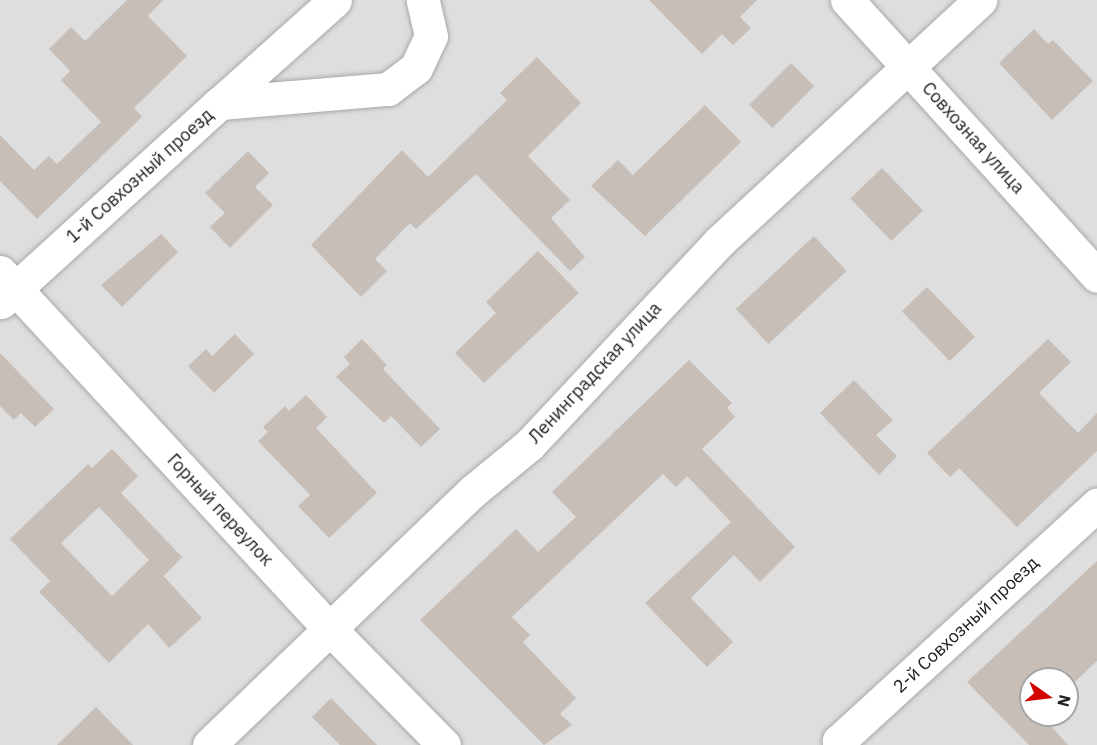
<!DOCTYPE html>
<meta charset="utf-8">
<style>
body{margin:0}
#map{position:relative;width:1097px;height:745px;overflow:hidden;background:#f2eee8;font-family:"IBM Plex Sans",sans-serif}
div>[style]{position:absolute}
.residential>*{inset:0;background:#dfdede}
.building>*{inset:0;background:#c6beb7;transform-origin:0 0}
.roads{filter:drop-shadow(0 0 2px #a8a8a8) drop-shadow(0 0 2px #a8a8a8)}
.minor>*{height:33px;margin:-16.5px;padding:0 16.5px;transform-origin:16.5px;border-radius:16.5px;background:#fff}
span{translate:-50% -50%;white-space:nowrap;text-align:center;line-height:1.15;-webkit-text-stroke:5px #fff;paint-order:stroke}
.street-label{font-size:18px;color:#212121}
.north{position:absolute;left:1019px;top:667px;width:60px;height:60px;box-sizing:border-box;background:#fff;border:2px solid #a6a6a6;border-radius:50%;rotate:104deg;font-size:16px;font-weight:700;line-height:24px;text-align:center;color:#212121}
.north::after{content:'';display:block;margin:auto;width:21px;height:27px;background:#d30100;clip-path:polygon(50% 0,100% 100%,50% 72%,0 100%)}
</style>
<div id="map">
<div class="residential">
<div style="clip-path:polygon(evenodd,0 0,1097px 0,1097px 745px,0 745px,0 0,1031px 679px,1067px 679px,1067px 715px,1031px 715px,1031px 679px)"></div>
</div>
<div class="building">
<div style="clip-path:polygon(127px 0,163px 0,148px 16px,187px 56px,134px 108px,142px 117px,37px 219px,0 181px,0 135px,34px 170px,49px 156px,57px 164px,101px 122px,61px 80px,70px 71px,49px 49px,71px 27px,85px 41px)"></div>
<div style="clip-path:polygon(649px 0,757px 0,740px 17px,751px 28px,733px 45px,722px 34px,702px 54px)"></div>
<div style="clip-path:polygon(1034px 29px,1048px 44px,1053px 40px,1093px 81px,1052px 120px,999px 63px)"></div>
<div style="clip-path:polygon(537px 57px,581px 103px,528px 156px,570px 200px,551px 218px,585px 257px,570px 271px,476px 174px,416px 229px,410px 223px,375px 259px,387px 271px,361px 297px,311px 245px,402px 150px,428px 177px,507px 100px,500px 93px)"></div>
<div style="left:791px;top:63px;width:33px;height:59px;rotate:45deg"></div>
<div style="clip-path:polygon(705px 105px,741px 142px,645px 236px,591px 186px,618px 160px,633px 175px)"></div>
<div style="clip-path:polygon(248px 151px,269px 173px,255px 187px,273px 205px,230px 248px,210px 227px,225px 213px,205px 193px)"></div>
<div style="left:882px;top:168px;width:59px;height:44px;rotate:46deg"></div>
<div style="clip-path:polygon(161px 234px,178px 252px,122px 307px,101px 285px)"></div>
<div style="left:814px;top:236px;width:48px;height:107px;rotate:47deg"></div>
<div style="clip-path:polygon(538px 251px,579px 293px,484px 383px,455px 353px,496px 313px,486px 302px)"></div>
<div style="left:927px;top:287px;width:69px;height:35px;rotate:46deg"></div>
<div style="clip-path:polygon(235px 334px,254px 354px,214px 393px,188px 366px,206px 349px,212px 356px)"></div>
<div style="clip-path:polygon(362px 339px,387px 365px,383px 369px,440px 429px,421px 447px,391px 416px,384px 423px,336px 377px,350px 364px,344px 357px)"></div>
<div style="clip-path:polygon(1048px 339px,1071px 362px,1039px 393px,1078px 433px,1097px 413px,1097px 451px,1017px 527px,959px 468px,950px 477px,927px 453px)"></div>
<div style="clip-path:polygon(0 353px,54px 409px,35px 427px,21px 413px,14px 420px,0 406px)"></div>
<div style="clip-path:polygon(689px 360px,732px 403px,727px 408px,735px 417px,702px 449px,795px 547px,760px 582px,734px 555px,691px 598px,733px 642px,707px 667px,645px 603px,731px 522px,687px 476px,676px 487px,663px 474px,512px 617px,530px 635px,523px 642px,576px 698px,560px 714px,572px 725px,544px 745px,420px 620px,516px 529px,538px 552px,576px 517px,552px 492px)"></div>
<div style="clip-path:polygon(854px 380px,893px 420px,876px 435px,897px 456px,879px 475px,820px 413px)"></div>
<div style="clip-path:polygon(306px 395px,327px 417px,316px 428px,377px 493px,329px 538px,298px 506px,310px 495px,258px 441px,268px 432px,263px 427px,285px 406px,289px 411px)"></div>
<div style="clip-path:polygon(evenodd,112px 449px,138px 476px,121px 493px,182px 557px,164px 576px,158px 570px,202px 618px,169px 648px,148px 624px,109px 663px,39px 592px,50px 581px,10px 539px,88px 464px,92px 468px,112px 449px,99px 507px,149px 560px,112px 596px,61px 543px,99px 507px)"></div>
<div style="clip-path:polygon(1097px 561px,1097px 661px,1067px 689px,1067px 679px,1031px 679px,1031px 715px,1041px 715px,1068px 745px,1029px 745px,967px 682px)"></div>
<div style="clip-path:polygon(331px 698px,377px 745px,340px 745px,312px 717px)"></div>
<div style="clip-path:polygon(96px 707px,133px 745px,57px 745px)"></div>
</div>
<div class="roads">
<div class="minor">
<div style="left:847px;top:0;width:372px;rotate:47.8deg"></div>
<div style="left:220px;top:103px;width:154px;rotate:-41.8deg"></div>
<div style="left:0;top:272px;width:485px;rotate:47.3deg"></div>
<div style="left:329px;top:628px;width:164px;rotate:45.5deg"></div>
<div style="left:1px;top:302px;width:296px;rotate:-42.3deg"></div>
<div style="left:220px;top:103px;width:169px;rotate:-4.8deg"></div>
<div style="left:388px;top:89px;width:35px;rotate:-37deg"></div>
<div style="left:416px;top:68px;width:35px;rotate:-65deg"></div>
<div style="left:431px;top:36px;width:37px;rotate:-103deg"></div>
<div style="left:209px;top:745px;width:366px;rotate:-43.9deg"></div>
<div style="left:473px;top:491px;width:72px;rotate:-39.4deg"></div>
<div style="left:529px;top:445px;width:278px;rotate:-46.9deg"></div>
<div style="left:719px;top:242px;width:356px;rotate:-42.8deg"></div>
<div style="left:843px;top:745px;width:6px;rotate:-135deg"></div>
<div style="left:839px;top:741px;width:350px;rotate:-42.5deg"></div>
</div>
</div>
<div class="street-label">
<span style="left:973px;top:138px;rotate:48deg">Совхозная улица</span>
<span style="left:140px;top:176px;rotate:-42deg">1-й Совхозный проезд</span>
<span style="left:595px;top:373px;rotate:-47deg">Ленинградская улица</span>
<span style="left:220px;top:510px;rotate:47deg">Горный переулок</span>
<span style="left:966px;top:625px;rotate:-43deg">2-й Совхозный проезд</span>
</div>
<div class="north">N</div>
</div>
